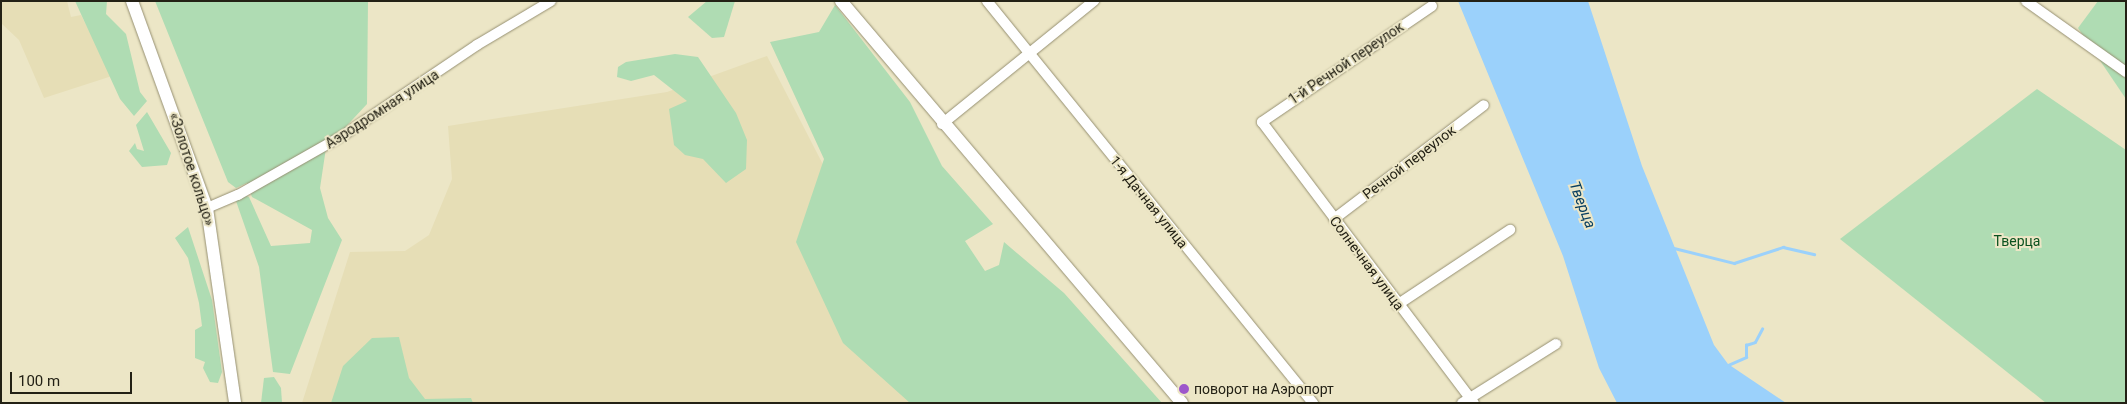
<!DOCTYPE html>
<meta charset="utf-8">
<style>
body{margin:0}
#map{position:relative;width:2127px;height:404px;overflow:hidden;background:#ece6c6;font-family:Roboto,sans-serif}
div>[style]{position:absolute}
.built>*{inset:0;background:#e6deb6}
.green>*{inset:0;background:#afdcb3}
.water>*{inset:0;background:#9bd1fb}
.stream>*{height:2.5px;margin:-1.25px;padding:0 1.25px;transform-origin:1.25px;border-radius:1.25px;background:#9bd1fb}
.roads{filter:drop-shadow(0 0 1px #969072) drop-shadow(0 0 1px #969072)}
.minor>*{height:10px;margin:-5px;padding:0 5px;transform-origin:5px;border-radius:5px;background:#fff}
.major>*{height:12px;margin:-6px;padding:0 6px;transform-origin:6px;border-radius:6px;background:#fff}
.dots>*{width:14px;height:14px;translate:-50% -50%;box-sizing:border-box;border:2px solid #ece6c6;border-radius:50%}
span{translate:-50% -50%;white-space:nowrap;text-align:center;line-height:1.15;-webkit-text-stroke:4px #ece6c6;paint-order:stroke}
.street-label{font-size:14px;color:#232115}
.park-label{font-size:14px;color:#0a521f}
.poi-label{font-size:14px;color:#232115}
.left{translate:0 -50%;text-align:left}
.water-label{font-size:15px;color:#073e60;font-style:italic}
.frame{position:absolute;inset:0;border:2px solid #232115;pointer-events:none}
.scale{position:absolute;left:10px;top:372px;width:122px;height:22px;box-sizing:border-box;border:2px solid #232115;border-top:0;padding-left:6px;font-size:15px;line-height:18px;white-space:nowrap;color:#232115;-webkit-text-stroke:4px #ece6c6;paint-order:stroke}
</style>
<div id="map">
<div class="built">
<div style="clip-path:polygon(1px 1px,67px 1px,71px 17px,81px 15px,112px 76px,44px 98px,19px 40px,1px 23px)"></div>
<div style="clip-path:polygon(767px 56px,946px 403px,302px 403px,350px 252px,405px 251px,429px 235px,452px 179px,448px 126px,667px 92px)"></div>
</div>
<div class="green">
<div style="clip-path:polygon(75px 1px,107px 1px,106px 14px,126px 34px,140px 92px,147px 101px,134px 116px,120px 99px)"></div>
<div style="clip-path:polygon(155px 1px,368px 1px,367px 104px,326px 148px,320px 188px,328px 218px,342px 240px,290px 374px,273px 372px,259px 267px,236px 201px,242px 194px,249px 197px,271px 246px,310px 243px,312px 230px,252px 197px,247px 183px,236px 188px,228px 182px)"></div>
<div style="clip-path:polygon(707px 1px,735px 1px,724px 37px,712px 38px,688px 17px)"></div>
<div style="clip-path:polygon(2098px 1px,2126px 1px,2126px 99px,2078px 28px)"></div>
<div style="clip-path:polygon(835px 5px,910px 102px,942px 166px,993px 224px,965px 241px,985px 271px,999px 265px,1004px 242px,1064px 293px,1162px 403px,910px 403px,843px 343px,796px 242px,824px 159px,770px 42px,819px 32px)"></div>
<div style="clip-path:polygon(675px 54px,698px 57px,736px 113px,747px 140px,746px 169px,726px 183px,703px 159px,685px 155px,674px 145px,669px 109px,687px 101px,654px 75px,631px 81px,617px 77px,618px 67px,626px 62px)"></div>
<div style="clip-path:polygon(2037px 89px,2126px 150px,2126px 403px,2046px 403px,1840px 239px)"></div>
<div style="clip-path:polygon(147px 112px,171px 153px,167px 165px,142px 167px,129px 151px,135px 143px,137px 149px,144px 151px,136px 125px)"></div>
<div style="clip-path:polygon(188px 227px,212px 300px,222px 372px,218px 383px,210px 382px,203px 368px,205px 362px,195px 358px,195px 330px,202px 326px,199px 303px,188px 258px,175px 238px)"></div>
<div style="clip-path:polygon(399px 337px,409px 378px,425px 399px,471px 398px,473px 403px,331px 403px,343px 366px,372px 338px)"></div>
<div style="clip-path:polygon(274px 377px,281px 388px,282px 403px,261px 403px,264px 378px)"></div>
</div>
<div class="water">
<div style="clip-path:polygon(1458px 1px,1588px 1px,1642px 166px,1714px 345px,1728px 364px,1786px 403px,1617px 403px,1599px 368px,1563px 256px)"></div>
</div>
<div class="stream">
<div style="left:1674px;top:248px;width:62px;rotate:14deg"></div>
<div style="left:1734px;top:263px;width:52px;rotate:-18.1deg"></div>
<div style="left:1783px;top:247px;width:32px;rotate:13deg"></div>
<div style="left:1726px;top:366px;width:22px;rotate:-24deg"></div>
<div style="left:1746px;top:357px;width:12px;rotate:-90deg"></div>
<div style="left:1746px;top:345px;width:9px;rotate:-18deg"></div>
<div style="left:1755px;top:342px;width:15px;rotate:-62deg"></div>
</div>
<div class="roads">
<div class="minor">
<div style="left:987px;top:1px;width:518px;rotate:50.96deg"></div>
<div style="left:2026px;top:1px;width:123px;rotate:35.4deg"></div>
<div style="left:1432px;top:6px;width:206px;rotate:145.7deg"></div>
<div style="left:1262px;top:122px;width:352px;rotate:53deg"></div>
<div style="left:942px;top:124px;width:196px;rotate:-39deg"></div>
<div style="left:207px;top:208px;width:34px;rotate:-23deg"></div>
<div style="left:238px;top:195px;width:120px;rotate:-29.6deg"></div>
<div style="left:342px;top:136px;width:163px;rotate:-34deg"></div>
<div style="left:477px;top:45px;width:86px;rotate:-30.7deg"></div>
<div style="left:1334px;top:219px;width:188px;rotate:-37.2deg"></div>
<div style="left:1397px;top:305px;width:136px;rotate:-33.6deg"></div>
<div style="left:1462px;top:403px;width:111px;rotate:-32.1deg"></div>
</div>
<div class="major">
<div style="left:132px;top:1px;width:220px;rotate:70.1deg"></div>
<div style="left:207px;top:208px;width:197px;rotate:81.8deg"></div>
<div style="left:841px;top:1px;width:527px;rotate:49.69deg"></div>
</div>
</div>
<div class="dots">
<div style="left:1184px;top:389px;background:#9d57cb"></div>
</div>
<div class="street-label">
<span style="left:1346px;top:63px;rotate:-34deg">1-й Речной переулок</span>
<span style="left:382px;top:109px;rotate:-33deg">Аэродромная улица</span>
<span style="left:1409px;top:162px;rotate:-37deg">Речной переулок</span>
<span style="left:192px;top:169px;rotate:72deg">«Золотое кольцо»</span>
<span style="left:1149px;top:202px;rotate:51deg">1-я Дачная улица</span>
<span style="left:1367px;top:263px;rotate:53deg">Солнечная улица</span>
</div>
<div class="park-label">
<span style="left:2017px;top:241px">Тверца</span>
</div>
<div class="poi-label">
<span class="left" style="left:1194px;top:389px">поворот на Аэропорт</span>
</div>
<div class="water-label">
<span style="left:1582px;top:205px;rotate:69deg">Тверца</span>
</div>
<div class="frame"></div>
<div class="scale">100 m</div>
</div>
